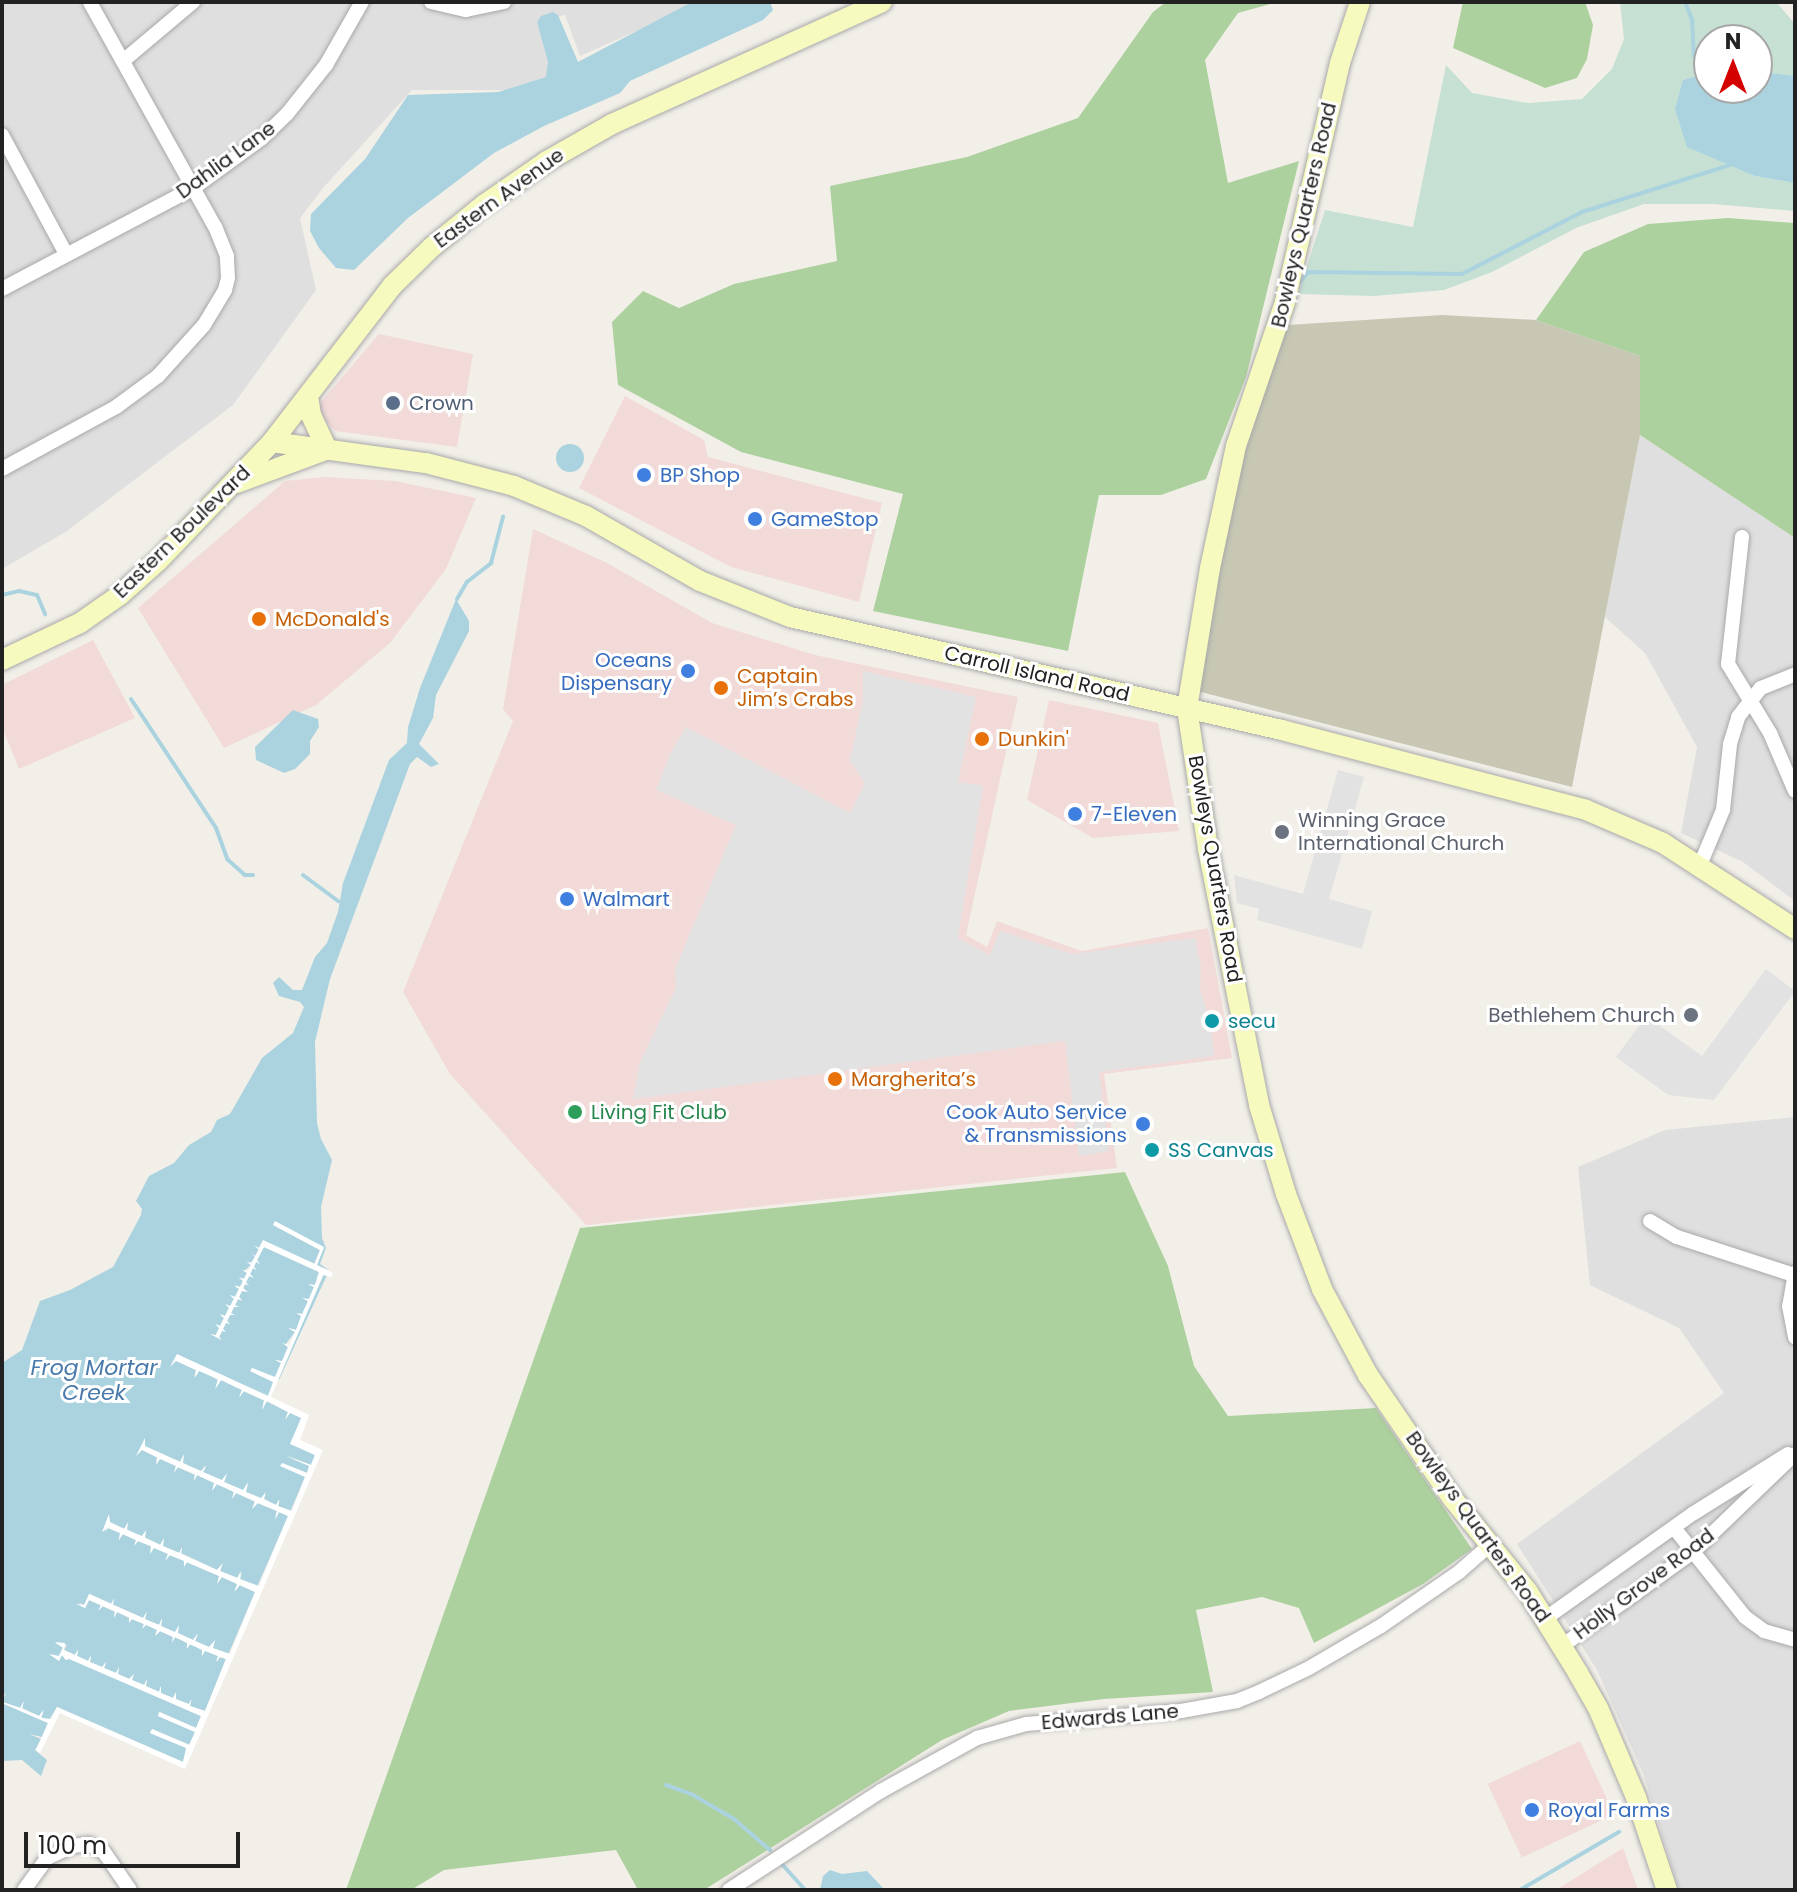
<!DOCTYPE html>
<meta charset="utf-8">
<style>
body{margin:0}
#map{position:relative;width:1797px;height:1892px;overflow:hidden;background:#f2efe9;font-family:Poppins,sans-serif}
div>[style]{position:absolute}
.residential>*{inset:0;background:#e0dfdf}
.commercial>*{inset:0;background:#f2dad9;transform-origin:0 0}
.construction>*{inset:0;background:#c7c7b4}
.forest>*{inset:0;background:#add19e}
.wetland>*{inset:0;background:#c6e0d4}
.parking>*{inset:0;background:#e2e2e2}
.water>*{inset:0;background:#aad3df}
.round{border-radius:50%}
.pier>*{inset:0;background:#fff}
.stream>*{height:4px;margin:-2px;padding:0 2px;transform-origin:2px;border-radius:2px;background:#aad3df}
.roads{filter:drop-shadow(0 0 2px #a9a9a9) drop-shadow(0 0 2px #a9a9a9)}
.street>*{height:14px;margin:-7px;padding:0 7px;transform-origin:7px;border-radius:7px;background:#fff}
.secondary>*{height:20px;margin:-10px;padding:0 10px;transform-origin:10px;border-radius:10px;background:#f7fabf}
.dots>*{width:22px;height:22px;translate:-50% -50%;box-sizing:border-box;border:4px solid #fff;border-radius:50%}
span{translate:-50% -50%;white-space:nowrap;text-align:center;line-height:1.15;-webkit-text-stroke:6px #fff;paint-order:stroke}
.street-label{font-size:20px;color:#222}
.service-label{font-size:20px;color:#4e5e75}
.left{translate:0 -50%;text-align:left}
.shop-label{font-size:20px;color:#366cbe}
.right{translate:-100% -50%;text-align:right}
.food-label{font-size:20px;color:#c56008}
.worship-label{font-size:20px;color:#5b616d}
.culture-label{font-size:20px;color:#0d838f}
.leisure-label{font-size:20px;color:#27864d}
.water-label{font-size:22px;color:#4a7aab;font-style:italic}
.frame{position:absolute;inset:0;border:4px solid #222;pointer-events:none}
.north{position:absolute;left:1693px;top:24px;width:80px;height:80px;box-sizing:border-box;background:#fff;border:2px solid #a7a7a7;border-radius:50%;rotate:0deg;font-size:22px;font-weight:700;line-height:32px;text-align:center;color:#222}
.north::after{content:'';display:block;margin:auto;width:28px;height:36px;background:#d40000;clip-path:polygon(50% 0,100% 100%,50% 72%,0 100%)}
.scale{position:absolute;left:24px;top:1832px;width:216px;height:36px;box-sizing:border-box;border:4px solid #222;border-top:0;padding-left:10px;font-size:24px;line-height:28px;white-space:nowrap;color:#222;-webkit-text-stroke:6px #fff;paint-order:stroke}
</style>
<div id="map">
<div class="residential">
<div style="clip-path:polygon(2px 2px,702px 2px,580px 56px,565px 15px,538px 20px,551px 75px,514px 90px,412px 90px,323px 188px,300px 218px,316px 290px,233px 405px,67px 531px,2px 569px)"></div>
<div style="clip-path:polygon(1640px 435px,1795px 538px,1795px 901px,1743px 862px,1681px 833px,1697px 747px,1645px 653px,1605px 617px)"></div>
<div style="clip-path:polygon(1795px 1117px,1795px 1890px,1679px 1890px,1643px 1773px,1597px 1670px,1517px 1544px,1724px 1393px,1679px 1328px,1590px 1285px,1578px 1167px,1665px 1130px)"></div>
</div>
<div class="commercial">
<div style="clip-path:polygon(379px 334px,473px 354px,457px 447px,335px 431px,315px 409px)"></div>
<div style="clip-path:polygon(625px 396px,704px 440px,708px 457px,882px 503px,859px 602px,731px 567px,579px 488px)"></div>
<div style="clip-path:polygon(323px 477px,395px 481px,476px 498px,446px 569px,390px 643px,316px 705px,224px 748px,138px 608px,285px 481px)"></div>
<div style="clip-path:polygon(533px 529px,607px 563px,712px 623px,815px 655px,1018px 697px,966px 935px,987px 947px,997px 921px,1082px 951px,1208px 928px,1232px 1058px,1104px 1074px,1117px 1168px,586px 1225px,450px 1074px,403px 992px,513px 721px,503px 709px)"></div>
<div style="clip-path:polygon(93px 640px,135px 718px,19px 769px,2px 727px,2px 685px)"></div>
<div style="clip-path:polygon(1049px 700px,1158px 723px,1179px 831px,1093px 838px,1027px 800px)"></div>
<div style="left:1580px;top:1741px;width:81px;height:102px;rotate:65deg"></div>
<div style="clip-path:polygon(1623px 1848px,1638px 1890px,1556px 1890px)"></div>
</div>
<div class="construction">
<div style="clip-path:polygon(1442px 315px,1536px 320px,1640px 356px,1640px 435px,1572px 787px,1197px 691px,1217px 542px,1249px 427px,1288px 325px)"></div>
</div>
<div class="forest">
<div style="clip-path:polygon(1166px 2px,1277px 2px,1238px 13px,1205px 60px,1228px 183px,1299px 161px,1246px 377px,1206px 479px,1161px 495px,1099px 495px,1068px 651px,873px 611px,903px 494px,741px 452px,618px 385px,612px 322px,643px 291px,679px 308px,734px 284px,837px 261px,830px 186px,967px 157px,1078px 118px,1153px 12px)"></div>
<div style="clip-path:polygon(1463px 2px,1585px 2px,1593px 25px,1587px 59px,1577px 78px,1545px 88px,1453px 48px)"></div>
<div style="clip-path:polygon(1728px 218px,1795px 223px,1795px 538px,1640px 435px,1640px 356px,1536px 320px,1584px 252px,1648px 224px)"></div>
<div style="clip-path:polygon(1125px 1172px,1168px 1266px,1194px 1366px,1228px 1416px,1376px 1408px,1472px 1549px,1423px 1584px,1314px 1643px,1299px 1608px,1262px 1597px,1196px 1610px,1213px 1692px,1104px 1699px,1009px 1711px,942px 1740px,704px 1890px,638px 1890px,616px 1850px,444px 1870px,411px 1890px,346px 1890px,580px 1228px)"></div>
</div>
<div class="wetland">
<div style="clip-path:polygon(1620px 2px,1776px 2px,1795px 24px,1795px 76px,1757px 71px,1757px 40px,1709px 40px,1709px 72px,1683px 80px,1755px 176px,1795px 183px,1795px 211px,1713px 204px,1644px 204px,1576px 228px,1492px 272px,1444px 290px,1374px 296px,1298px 294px,1325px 210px,1413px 227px,1446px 65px,1472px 93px,1528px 103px,1582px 99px,1612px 69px,1624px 39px)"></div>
</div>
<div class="parking">
<div style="clip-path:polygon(863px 671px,976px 697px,958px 782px,983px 786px,958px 938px,990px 955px,1000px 931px,1072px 954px,1195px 938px,1201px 967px,1200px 989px,1210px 1022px,1214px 1056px,1099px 1072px,1109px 1151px,1079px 1156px,1065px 1041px,633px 1099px,640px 1062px,676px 988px,675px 969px,736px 825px,656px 790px,670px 754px,686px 727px,850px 813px,865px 784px,850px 760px,863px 700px)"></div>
<div style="clip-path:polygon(1338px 770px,1364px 777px,1329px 899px,1372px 911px,1362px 949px,1257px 920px,1259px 909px,1237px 903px,1234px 875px,1303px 894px)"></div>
<div style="clip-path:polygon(1766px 969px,1795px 991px,1714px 1100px,1668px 1095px,1616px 1057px,1646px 1016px,1702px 1056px)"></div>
</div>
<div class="water">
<div style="clip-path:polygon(692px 2px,770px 2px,773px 10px,763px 20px,630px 81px,620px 93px,544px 126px,494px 153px,408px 218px,354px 270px,336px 268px,319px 248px,310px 231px,311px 214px,365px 159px,408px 95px,498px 92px,546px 77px,548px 62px,537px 22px,541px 16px,553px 12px,558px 15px,578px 62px)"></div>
<div style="clip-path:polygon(1757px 71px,1795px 76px,1795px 183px,1755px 176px,1687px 147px,1675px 109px,1683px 80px,1709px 72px,1709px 88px,1757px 88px)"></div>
<div class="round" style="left:556px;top:444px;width:28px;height:28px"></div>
<div style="clip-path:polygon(456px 599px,469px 621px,469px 631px,436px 695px,433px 718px,419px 744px,439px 764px,431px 767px,417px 757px,410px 764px,330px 979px,315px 1042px,317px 1123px,321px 1139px,332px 1160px,321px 1207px,322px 1238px,326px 1248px,320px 1264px,329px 1270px,316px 1265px,324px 1248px,273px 1225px,320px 1250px,314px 1264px,263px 1241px,251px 1264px,246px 1262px,251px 1265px,244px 1271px,247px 1273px,243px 1280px,238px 1278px,243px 1281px,240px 1287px,234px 1286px,239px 1289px,235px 1297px,230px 1295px,234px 1298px,230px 1307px,226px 1304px,229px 1308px,225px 1316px,220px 1315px,224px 1318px,220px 1326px,216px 1324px,220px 1327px,215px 1336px,210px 1334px,222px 1340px,219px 1337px,226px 1322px,230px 1324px,227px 1321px,238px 1299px,242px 1300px,239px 1297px,242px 1290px,248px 1292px,243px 1289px,253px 1268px,257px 1270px,253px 1267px,264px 1247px,319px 1272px,315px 1285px,310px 1285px,314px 1287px,309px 1299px,304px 1299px,308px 1301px,302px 1315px,297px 1314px,302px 1316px,296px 1330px,289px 1328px,295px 1332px,285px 1345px,288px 1347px,282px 1362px,276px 1360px,281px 1363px,275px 1378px,252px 1368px,251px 1371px,274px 1382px,268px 1396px,177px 1355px,172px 1367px,175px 1360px,196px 1370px,194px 1377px,199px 1370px,218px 1380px,216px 1388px,221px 1380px,242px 1390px,239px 1397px,243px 1391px,265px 1401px,262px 1410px,266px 1401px,288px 1412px,286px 1418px,290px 1412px,302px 1418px,292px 1443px,315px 1455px,311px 1465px,286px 1455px,310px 1466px,307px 1473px,282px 1463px,305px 1477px,290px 1512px,278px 1506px,280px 1500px,276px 1505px,263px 1499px,264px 1495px,262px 1499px,245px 1492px,249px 1483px,244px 1491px,224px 1482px,227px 1474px,222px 1481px,203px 1472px,205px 1465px,201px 1472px,182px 1463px,184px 1455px,181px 1462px,144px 1446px,142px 1450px,158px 1458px,157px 1464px,159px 1458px,176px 1466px,174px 1472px,177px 1467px,195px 1475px,194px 1481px,197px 1475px,215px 1483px,212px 1491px,216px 1484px,234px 1492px,232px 1498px,236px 1493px,255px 1502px,252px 1509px,257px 1503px,277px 1511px,275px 1518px,279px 1512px,288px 1516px,257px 1587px,240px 1579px,242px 1573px,238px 1578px,220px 1571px,222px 1563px,218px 1570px,213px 1568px,181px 1553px,182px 1547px,180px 1553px,162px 1546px,164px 1538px,161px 1545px,144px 1537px,146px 1531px,143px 1537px,126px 1529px,128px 1523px,125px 1529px,109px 1522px,112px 1516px,105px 1533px,108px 1528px,120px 1533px,119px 1540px,122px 1534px,136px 1540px,135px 1545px,138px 1541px,152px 1547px,150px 1554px,153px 1547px,168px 1554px,166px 1561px,169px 1555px,185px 1561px,184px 1567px,186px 1562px,219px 1576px,218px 1583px,221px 1577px,238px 1584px,236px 1591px,239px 1585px,255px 1592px,228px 1655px,212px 1648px,215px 1641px,209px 1647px,195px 1641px,198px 1634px,193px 1640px,177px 1633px,179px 1626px,176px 1633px,161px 1626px,162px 1619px,159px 1625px,144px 1619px,147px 1611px,143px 1618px,90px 1594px,84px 1605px,78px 1602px,85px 1608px,89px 1600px,115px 1612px,114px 1617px,117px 1612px,129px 1618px,129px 1623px,131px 1619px,144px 1624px,142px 1628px,145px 1624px,158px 1630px,156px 1635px,160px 1631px,173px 1637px,172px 1642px,174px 1637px,188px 1643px,186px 1648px,189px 1644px,203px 1650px,201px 1656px,204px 1650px,218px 1656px,217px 1662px,220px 1657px,226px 1659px,205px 1711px,190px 1706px,192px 1699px,189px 1705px,175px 1699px,176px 1693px,173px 1698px,161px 1693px,161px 1686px,159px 1692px,146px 1686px,147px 1680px,144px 1685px,131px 1680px,134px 1674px,130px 1679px,117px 1674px,119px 1667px,116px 1673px,104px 1668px,106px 1662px,102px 1667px,90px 1662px,91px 1656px,88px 1661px,77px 1656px,78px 1650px,75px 1655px,64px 1650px,67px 1645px,55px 1643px,63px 1647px,59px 1656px,50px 1655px,58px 1658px,62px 1655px,66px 1660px,69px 1658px,201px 1716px,196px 1728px,160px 1712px,158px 1716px,195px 1732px,190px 1745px,152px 1729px,150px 1733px,187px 1748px,183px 1762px,57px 1707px,49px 1720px,41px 1717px,43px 1710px,39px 1716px,22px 1708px,24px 1701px,21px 1708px,2px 1702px,6px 1693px,2px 1696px,2px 1363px,22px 1350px,40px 1301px,70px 1290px,113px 1267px,141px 1215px,142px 1209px,136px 1201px,149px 1176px,174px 1163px,189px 1145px,211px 1132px,217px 1120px,230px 1114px,262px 1058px,293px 1033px,304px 1007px,300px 1002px,279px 996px,273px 983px,279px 977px,293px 990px,302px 990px,315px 957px,327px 943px,338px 912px,343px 883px,389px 760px,407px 743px,408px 727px,420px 688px)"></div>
<div style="clip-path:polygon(293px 710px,318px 719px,319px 727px,310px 741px,310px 754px,295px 769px,284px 773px,256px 760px,255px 747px)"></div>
<div style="clip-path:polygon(324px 1274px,327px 1275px,279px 1380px,278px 1379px)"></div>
<div style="clip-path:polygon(2px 1703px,48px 1723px,42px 1737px,29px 1734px,41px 1739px,35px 1750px,47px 1760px,41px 1776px,22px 1760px,2px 1761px)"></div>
<div style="clip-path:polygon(830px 1870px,842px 1874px,867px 1871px,885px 1890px,820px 1890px,823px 1876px)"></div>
</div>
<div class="pier">
<div style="clip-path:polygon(275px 1221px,324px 1247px,317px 1265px,333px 1273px,331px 1277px,323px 1275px,271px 1397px,309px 1415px,300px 1440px,323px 1450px,185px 1769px,60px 1713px,40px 1753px,36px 1750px,48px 1723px,2px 1703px,2px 1696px,4px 1692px,2px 1702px,20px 1708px,24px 1701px,22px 1709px,39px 1716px,44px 1710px,41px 1718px,51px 1719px,57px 1707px,183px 1762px,186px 1748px,150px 1733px,152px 1729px,189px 1745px,195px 1732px,158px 1716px,159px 1712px,196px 1728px,201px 1716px,69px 1659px,66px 1660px,62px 1655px,59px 1661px,49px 1654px,59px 1656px,63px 1648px,55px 1642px,65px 1643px,64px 1650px,75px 1655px,78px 1649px,77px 1656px,88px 1661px,91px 1655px,90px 1662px,102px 1667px,106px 1662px,104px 1668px,116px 1673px,119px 1667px,118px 1674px,129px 1679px,134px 1674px,132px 1680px,144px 1685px,147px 1679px,146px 1686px,159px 1692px,161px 1686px,161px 1693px,173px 1698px,176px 1692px,176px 1699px,189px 1704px,191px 1699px,190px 1706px,205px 1711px,226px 1659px,220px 1657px,216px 1662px,218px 1656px,205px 1651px,202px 1656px,202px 1650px,190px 1644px,187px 1649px,187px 1643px,175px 1637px,172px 1643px,173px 1637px,160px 1631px,155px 1636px,157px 1630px,146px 1625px,142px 1629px,144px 1624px,132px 1619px,129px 1623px,129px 1617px,117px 1612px,114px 1618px,115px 1611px,103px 1606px,98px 1611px,101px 1605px,89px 1600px,85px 1608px,76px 1604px,84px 1605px,89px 1594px,111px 1604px,114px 1598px,113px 1605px,143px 1618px,147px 1612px,145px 1619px,159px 1625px,162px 1618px,161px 1626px,175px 1632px,179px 1625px,178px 1633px,193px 1640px,198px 1633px,195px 1641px,209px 1647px,215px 1640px,213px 1648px,230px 1654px,255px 1592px,240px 1585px,234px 1592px,237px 1584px,222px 1577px,217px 1584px,219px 1576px,187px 1562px,184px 1567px,184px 1561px,170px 1555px,165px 1561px,168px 1554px,154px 1548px,150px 1554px,151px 1546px,138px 1541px,134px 1546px,136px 1540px,123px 1534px,119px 1540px,120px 1533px,108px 1528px,102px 1532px,109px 1514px,110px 1522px,124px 1529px,128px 1522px,127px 1530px,142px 1536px,146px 1530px,145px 1538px,160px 1545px,164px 1538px,163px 1546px,179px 1553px,182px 1547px,181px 1554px,217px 1570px,223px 1563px,220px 1571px,237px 1578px,241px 1571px,240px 1579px,259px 1586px,288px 1516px,279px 1512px,275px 1520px,277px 1511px,258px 1503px,252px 1509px,255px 1501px,236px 1493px,232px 1499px,234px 1492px,217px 1484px,212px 1491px,214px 1483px,197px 1475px,194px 1481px,195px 1474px,178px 1467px,174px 1473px,176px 1466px,160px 1459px,156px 1465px,157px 1457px,142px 1450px,136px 1456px,145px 1438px,145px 1446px,180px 1462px,184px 1454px,183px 1463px,201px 1471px,207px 1465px,203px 1472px,222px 1480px,227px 1473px,224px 1482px,243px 1490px,248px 1482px,246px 1492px,261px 1498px,266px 1492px,264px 1499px,276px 1505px,279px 1499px,278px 1506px,292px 1511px,305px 1477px,280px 1466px,282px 1463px,307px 1473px,309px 1466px,285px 1456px,311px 1465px,315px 1455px,290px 1444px,301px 1418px,290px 1413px,285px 1420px,288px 1412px,267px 1401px,262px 1410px,264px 1400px,244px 1391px,239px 1398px,242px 1390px,221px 1380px,215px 1389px,218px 1379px,199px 1371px,195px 1378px,196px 1370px,176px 1361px,170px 1367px,177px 1354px,268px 1396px,273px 1382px,250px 1371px,252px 1368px,275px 1377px,281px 1363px,275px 1360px,282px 1361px,288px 1347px,282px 1343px,289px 1345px,295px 1332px,288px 1328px,296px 1330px,301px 1316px,296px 1313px,302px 1314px,308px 1301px,302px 1298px,309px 1299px,314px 1287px,308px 1284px,315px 1285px,319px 1272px,264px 1247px,257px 1260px,260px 1264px,256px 1262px,254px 1267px,257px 1270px,253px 1268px,250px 1274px,254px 1278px,249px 1276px,246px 1282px,249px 1286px,245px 1284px,243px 1288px,248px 1292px,242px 1291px,239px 1297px,242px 1301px,238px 1299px,235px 1305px,239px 1307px,234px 1307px,231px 1313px,235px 1315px,230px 1315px,227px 1321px,230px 1324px,226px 1323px,223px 1329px,226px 1332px,222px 1331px,219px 1337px,222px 1340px,210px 1334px,216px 1335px,219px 1328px,215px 1324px,220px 1326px,224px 1318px,220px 1314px,225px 1316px,229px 1308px,225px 1304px,230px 1306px,234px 1299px,230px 1295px,235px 1297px,239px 1289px,235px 1285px,240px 1287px,243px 1281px,239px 1277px,244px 1279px,247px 1273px,242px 1270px,248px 1271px,251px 1265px,247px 1261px,251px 1263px,255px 1257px,251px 1253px,255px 1256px,259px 1250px,254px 1245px,259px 1248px,263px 1240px,315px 1264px,320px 1250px,273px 1225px)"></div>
</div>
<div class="stream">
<div style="left:1685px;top:2px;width:18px;rotate:68deg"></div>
<div style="left:1692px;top:19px;width:36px;rotate:87deg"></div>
<div style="left:1694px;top:55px;width:22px;rotate:68deg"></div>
<div style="left:1702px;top:75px;width:8px;rotate:23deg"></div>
<div style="left:1300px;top:282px;width:13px;rotate:-51deg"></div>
<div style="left:1308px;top:272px;width:154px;rotate:0.7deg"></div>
<div style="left:1462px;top:274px;width:135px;rotate:-27.3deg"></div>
<div style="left:1582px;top:212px;width:155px;rotate:-17.6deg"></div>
<div style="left:2px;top:595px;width:17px;rotate:-13deg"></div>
<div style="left:19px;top:591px;width:18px;rotate:13deg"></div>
<div style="left:37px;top:595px;width:21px;rotate:67deg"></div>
<div style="left:457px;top:599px;width:20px;rotate:-60deg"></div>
<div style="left:467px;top:582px;width:31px;rotate:-38deg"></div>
<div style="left:491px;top:563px;width:48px;rotate:-75.4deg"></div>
<div style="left:131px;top:699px;width:154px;rotate:56.6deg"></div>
<div style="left:216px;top:828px;width:33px;rotate:70deg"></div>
<div style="left:227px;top:859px;width:24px;rotate:42deg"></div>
<div style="left:245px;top:875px;width:8px"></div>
<div style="left:303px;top:875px;width:44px;rotate:36.6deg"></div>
<div style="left:666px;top:1785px;width:29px;rotate:20deg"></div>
<div style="left:693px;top:1795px;width:48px;rotate:30.3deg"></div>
<div style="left:734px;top:1819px;width:48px;rotate:40.7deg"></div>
<div style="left:780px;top:1862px;width:38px;rotate:48deg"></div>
<div style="left:1520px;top:1890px;width:115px;rotate:-30.4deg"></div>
</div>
<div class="roads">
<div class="street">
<div style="left:431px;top:2px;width:36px;rotate:13deg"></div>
<div style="left:466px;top:10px;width:39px;rotate:-12deg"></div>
<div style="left:123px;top:61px;width:92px;rotate:-40.1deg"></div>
<div style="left:2px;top:135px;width:135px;rotate:61.7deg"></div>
<div style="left:2px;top:289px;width:215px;rotate:-27.8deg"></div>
<div style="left:192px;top:189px;width:87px;rotate:-36.1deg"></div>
<div style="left:262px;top:138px;width:35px;rotate:-44deg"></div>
<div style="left:287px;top:114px;width:63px;rotate:-51.5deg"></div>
<div style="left:326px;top:65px;width:73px;rotate:-60.3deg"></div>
<div style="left:2px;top:469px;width:130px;rotate:-28.5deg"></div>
<div style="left:116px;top:407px;width:52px;rotate:-36.4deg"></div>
<div style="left:158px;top:376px;width:69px;rotate:-48deg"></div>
<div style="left:204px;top:325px;width:41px;rotate:-59deg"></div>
<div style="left:225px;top:290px;width:12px;rotate:-76deg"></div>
<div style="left:228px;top:278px;width:22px;rotate:-93deg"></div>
<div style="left:227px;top:256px;width:31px;rotate:-112deg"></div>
<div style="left:215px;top:227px;width:257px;rotate:-119.1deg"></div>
<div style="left:1742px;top:537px;width:128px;rotate:96.3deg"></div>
<div style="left:1728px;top:664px;width:81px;rotate:58.7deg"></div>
<div style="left:1770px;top:733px;width:63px;rotate:66.7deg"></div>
<div style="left:1700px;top:865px;width:60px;rotate:-67.3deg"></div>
<div style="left:1723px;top:810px;width:66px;rotate:-83.9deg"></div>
<div style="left:1730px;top:744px;width:28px;rotate:-73deg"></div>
<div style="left:1738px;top:717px;width:37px;rotate:-52deg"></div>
<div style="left:1761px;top:688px;width:37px;rotate:-22deg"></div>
<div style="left:1650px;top:1221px;width:31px;rotate:31deg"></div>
<div style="left:1677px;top:1237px;width:123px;rotate:18deg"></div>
<div style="left:1795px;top:1273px;width:34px;rotate:100deg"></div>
<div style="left:1789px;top:1306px;width:32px;rotate:79deg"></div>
<div style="left:1675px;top:1529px;width:112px;rotate:51.5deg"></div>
<div style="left:1745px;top:1617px;width:24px;rotate:36deg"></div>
<div style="left:1764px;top:1631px;width:32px;rotate:16deg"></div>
<div style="left:1546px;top:1618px;width:181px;rotate:-35.4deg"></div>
<div style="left:1694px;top:1513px;width:111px;rotate:-32.1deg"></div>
<div style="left:1562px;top:1646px;width:161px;rotate:-35.7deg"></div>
<div style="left:1693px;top:1552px;width:141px;rotate:-43.9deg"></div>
<div style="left:24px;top:1890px;width:39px;rotate:-54deg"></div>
<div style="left:47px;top:1858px;width:29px;rotate:-25deg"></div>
<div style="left:73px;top:1846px;width:16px;rotate:-7deg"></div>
<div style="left:89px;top:1844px;width:17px;rotate:28deg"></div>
<div style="left:104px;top:1852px;width:46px;rotate:55.6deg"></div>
<div style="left:729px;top:1890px;width:181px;rotate:-33.1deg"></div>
<div style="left:881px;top:1791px;width:110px;rotate:-28.9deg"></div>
<div style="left:977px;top:1738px;width:51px;rotate:-15.9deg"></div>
<div style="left:1026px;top:1724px;width:156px;rotate:-4.8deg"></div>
<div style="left:1181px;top:1711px;width:57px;rotate:-10.1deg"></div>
<div style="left:1237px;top:1701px;width:24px;rotate:-22deg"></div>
<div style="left:1259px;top:1692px;width:55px;rotate:-25.6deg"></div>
<div style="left:1309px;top:1668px;width:83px;rotate:-30.3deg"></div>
<div style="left:1381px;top:1626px;width:95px;rotate:-34.7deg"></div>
<div style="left:1459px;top:1572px;width:41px;rotate:-41.1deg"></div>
</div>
<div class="secondary">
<div style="left:1360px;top:2px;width:64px;rotate:108.2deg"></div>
<div style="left:1340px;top:63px;width:245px;rotate:103deg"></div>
<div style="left:1285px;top:302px;width:152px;rotate:108.8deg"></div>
<div style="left:1236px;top:446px;width:125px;rotate:102deg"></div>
<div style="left:1210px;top:568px;width:142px;rotate:99.3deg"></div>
<div style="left:1187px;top:708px;width:143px;rotate:81.5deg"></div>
<div style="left:1208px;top:849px;width:261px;rotate:78.7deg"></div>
<div style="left:1259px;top:1105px;width:93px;rotate:73.1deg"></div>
<div style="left:1286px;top:1194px;width:102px;rotate:69.2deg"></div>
<div style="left:1322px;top:1289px;width:98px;rotate:61.9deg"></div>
<div style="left:1368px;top:1375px;width:150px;rotate:55.6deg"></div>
<div style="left:1453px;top:1499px;width:119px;rotate:51.1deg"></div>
<div style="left:1528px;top:1592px;width:95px;rotate:58.3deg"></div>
<div style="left:1578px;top:1673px;width:40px;rotate:60.3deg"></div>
<div style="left:1598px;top:1708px;width:97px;rotate:66.9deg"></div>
<div style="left:1636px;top:1797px;width:98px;rotate:71.6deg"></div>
<div style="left:308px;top:396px;width:19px;rotate:81deg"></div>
<div style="left:311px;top:415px;width:38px;rotate:65deg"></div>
<div style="left:272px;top:442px;width:155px;rotate:7.8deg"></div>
<div style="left:426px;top:463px;width:91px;rotate:14.6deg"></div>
<div style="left:514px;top:486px;width:78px;rotate:22.6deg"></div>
<div style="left:586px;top:516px;width:131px;rotate:29.7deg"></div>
<div style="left:700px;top:581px;width:97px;rotate:21.8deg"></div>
<div style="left:790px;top:617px;width:505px;rotate:12.94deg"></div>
<div style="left:1282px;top:730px;width:314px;rotate:14.7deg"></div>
<div style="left:1586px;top:810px;width:84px;rotate:23.2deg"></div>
<div style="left:1663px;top:843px;width:158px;rotate:33.1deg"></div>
<div style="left:237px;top:483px;width:92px;rotate:-20.4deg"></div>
<div style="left:2px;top:660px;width:86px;rotate:-25.4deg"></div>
<div style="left:80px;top:623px;width:49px;rotate:-35deg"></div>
<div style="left:120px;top:595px;width:51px;rotate:-41.8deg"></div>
<div style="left:158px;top:561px;width:165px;rotate:-46.2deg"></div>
<div style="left:272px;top:442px;width:197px;rotate:-52.4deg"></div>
<div style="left:392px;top:286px;width:56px;rotate:-44.3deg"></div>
<div style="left:432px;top:247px;width:68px;rotate:-39.1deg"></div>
<div style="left:485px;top:204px;width:75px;rotate:-34.7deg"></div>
<div style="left:547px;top:161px;width:75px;rotate:-29.6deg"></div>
<div style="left:612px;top:124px;width:296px;rotate:-24.3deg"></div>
</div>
</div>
<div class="dots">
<div style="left:393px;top:403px;background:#5c6f8a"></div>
<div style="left:644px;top:475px;background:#3f7fe0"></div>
<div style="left:755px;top:519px;background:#3f7fe0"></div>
<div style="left:259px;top:619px;background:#e8710a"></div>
<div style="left:688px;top:671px;background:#3f7fe0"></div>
<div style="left:721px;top:688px;background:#e8710a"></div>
<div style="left:982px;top:739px;background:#e8710a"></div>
<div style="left:1075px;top:814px;background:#3f7fe0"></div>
<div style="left:1282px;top:832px;background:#6b7280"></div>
<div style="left:567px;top:899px;background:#3f7fe0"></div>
<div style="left:1691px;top:1015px;background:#6b7280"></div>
<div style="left:1212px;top:1021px;background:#0f9aa8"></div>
<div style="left:835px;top:1079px;background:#e8710a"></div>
<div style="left:575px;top:1112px;background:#2e9e5b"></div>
<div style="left:1143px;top:1124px;background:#3f7fe0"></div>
<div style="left:1152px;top:1150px;background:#0f9aa8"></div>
<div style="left:1532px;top:1810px;background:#3f7fe0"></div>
</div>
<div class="street-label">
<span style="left:226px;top:160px;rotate:-36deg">Dahlia Lane</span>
<span style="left:499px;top:198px;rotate:-36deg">Eastern Avenue</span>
<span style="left:1304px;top:215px;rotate:-77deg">Bowleys Quarters Road</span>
<span style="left:182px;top:532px;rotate:-44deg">Eastern Boulevard</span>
<span style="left:1037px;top:674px;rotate:13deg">Carroll Island Road</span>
<span style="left:1215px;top:869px;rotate:80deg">Bowleys Quarters Road</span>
<span style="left:1478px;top:1527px;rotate:54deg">Bowleys Quarters Road</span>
<span style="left:1644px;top:1584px;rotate:-37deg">Holly Grove Road</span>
<span style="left:1110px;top:1717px;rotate:-5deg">Edwards Lane</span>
</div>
<div class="service-label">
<span class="left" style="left:409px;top:403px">Crown</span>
</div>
<div class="shop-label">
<span class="left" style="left:660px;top:475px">BP Shop</span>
<span class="left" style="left:771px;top:519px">GameStop</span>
<span class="right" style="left:672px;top:672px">Oceans<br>Dispensary</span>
<span class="left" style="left:1091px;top:814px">7-Eleven</span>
<span class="left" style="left:583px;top:899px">Walmart</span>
<span class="right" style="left:1127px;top:1124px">Cook Auto Service<br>&amp; Transmissions</span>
<span class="left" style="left:1548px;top:1810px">Royal Farms</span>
</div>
<div class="food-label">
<span class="left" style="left:275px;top:619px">McDonald's</span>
<span class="left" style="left:737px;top:688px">Captain<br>Jim’s Crabs</span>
<span class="left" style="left:998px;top:739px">Dunkin'</span>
<span class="left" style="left:851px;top:1079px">Margherita’s</span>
</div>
<div class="worship-label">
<span class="left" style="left:1298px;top:832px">Winning Grace<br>International Church</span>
<span class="right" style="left:1675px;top:1015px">Bethlehem Church</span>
</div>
<div class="culture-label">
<span class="left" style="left:1228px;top:1021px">secu</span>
<span class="left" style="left:1168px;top:1150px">SS Canvas</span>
</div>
<div class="leisure-label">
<span class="left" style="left:591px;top:1112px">Living Fit Club</span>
</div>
<div class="water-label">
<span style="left:94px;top:1380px">Frog Mortar<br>Creek</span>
</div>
<div class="frame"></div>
<div class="north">N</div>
<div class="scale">100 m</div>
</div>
